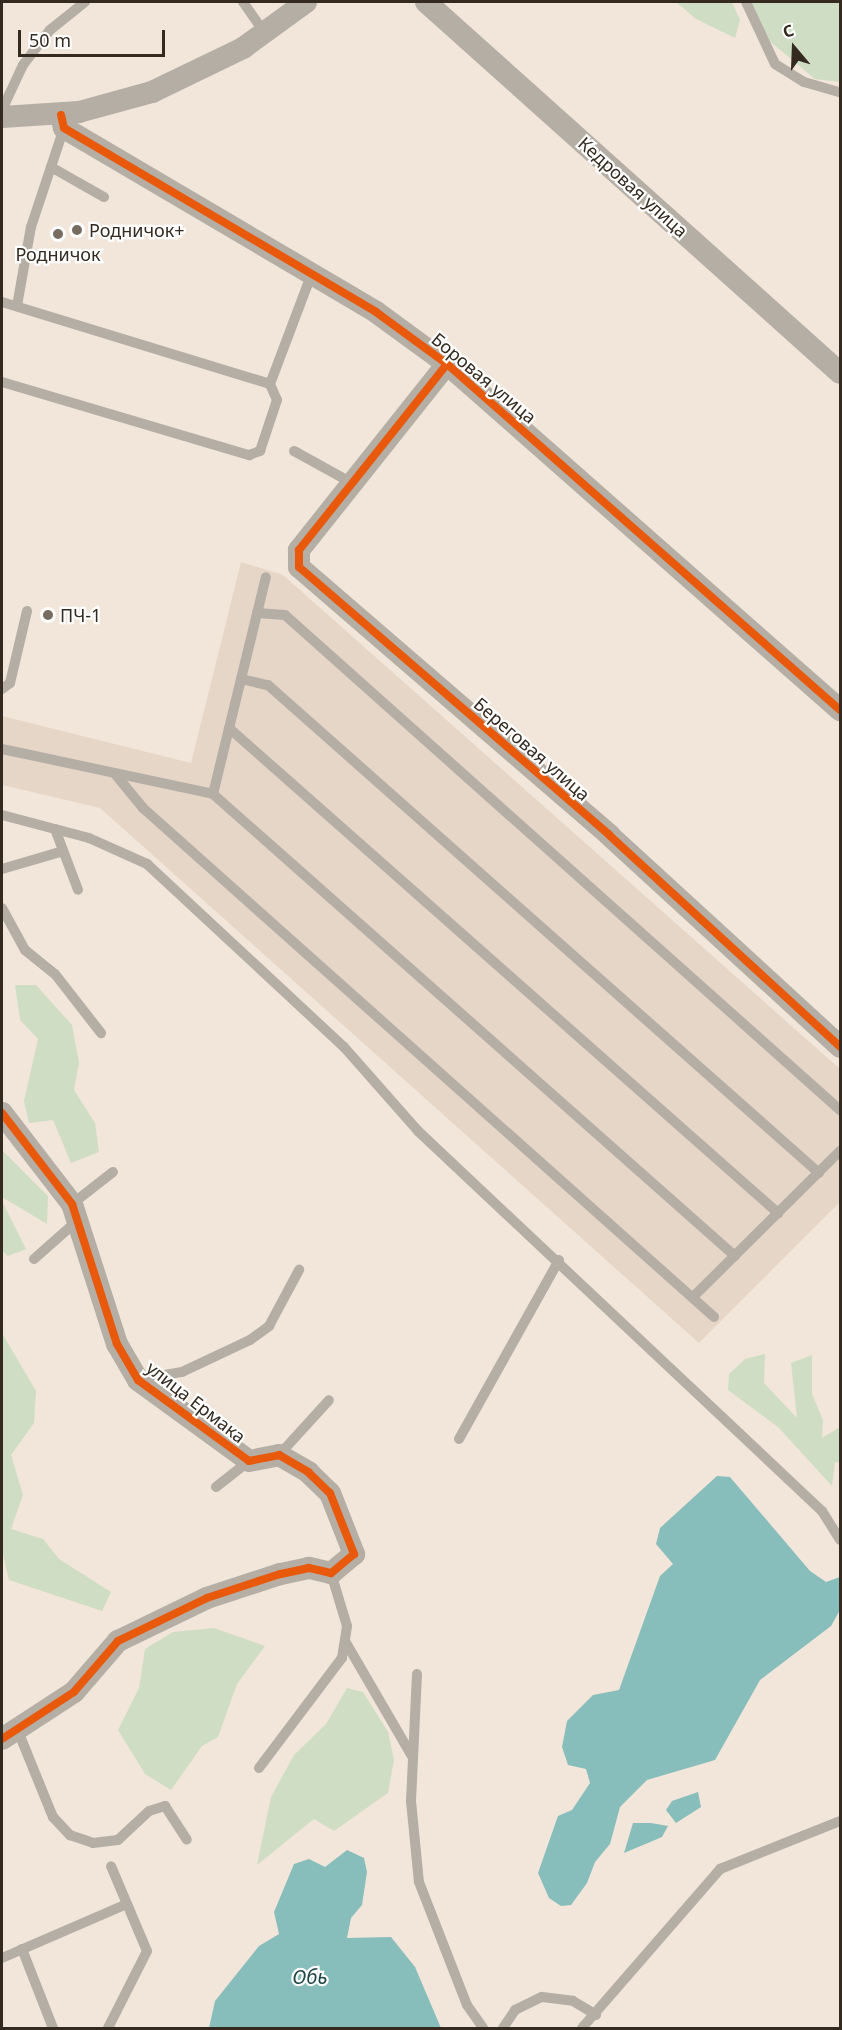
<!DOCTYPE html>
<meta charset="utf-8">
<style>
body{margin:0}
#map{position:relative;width:842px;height:2030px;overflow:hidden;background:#f2e6da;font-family:"Noto Sans",sans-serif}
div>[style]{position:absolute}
.industrial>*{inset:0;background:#e6d6c8}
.green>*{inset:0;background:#cfddc5}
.water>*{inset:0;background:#87bdbb}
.lane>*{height:10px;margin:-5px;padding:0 5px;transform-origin:5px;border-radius:5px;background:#b5aea5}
.street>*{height:22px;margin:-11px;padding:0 11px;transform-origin:11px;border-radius:11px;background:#b5aea5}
.cycleway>*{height:8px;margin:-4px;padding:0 4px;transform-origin:4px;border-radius:4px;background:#e8590c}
.dots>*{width:16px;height:16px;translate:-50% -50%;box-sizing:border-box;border:3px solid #fff;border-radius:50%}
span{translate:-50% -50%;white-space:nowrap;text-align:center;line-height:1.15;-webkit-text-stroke:4.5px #fff;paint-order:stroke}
.street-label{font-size:18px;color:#342a1f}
.poi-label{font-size:18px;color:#342a1f}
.left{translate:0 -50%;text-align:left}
.water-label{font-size:20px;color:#204748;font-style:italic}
.frame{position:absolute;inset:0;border:3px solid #342a1f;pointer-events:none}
.north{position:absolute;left:764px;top:18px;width:60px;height:60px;-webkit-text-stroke:4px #fff;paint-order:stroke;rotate:341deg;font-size:16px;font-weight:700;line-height:24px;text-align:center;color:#342a1f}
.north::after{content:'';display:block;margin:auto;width:21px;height:27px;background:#342a1f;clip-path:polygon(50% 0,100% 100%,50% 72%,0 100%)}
.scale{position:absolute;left:18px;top:30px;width:147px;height:27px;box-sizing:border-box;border:3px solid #342a1f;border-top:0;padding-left:8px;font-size:18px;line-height:21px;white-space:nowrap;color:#342a1f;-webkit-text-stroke:4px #fff;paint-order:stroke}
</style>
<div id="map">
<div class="industrial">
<div style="clip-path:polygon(241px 562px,283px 575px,840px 1069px,840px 1202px,699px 1343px,100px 808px,2px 785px,2px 716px,191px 763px)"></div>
</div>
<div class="green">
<div style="clip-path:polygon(676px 2px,732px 2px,740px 20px,735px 38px,696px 19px)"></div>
<div style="clip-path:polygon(745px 2px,840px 2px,840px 82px,815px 79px,766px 38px)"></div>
<div style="clip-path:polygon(15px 985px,36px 985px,72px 1025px,79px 1063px,74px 1090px,95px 1123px,99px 1152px,71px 1163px,53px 1120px,29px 1123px,24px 1101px,38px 1039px,20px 1020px)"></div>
<div style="clip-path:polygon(2px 1150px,48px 1196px,47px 1224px,2px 1197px)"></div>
<div style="clip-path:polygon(2px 1201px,26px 1249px,8px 1256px,2px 1251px)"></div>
<div style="clip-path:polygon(2px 1333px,36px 1391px,34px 1423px,11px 1455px,23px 1495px,11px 1529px,43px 1539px,59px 1559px,111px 1592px,102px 1611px,9px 1580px,2px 1551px)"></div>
<div style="clip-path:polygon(765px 1354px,764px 1383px,797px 1418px,791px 1363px,812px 1355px,812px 1394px,823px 1420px,822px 1438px,840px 1427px,840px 1463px,835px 1462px,832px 1486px,778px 1427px,728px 1390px,729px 1374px,745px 1359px)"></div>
<div style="clip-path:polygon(214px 1628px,265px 1646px,237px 1684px,218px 1737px,202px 1746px,171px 1790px,145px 1774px,118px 1730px,139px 1688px,145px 1649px,173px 1632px)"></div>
<div style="clip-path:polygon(347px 1688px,363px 1692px,388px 1732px,394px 1760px,388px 1793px,334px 1831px,314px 1819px,257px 1865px,271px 1797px,294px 1755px,326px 1724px)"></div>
</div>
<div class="water">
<div style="clip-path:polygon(717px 1476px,730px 1477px,810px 1571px,826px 1582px,840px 1577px,840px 1610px,831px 1626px,760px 1680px,715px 1760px,647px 1780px,620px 1807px,610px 1844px,595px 1862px,587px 1883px,571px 1905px,561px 1906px,549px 1898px,538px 1873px,558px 1816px,572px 1810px,590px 1783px,586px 1769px,568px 1765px,562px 1747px,567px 1721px,593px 1695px,619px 1690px,660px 1576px,673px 1564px,656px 1544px,660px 1528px)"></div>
<div style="clip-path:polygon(698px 1792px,701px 1807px,676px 1823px,666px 1810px,672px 1801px)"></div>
<div style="clip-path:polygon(633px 1823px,651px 1823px,668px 1826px,662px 1837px,624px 1853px)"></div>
<div style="clip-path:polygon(347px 1850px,364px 1858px,367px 1872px,362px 1905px,351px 1918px,347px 1938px,391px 1937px,415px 1967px,441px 2028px,209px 2028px,215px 2001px,259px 1946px,279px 1934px,274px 1912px,294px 1864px,309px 1859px,325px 1867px)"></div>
</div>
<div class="lane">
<div style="left:243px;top:2px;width:37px;rotate:55deg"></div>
<div style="left:746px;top:2px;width:68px;rotate:64.9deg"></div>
<div style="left:775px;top:64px;width:34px;rotate:32deg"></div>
<div style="left:804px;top:82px;width:37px;rotate:16deg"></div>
<div style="left:2px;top:110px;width:50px;rotate:-65deg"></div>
<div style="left:23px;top:65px;width:44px;rotate:-52.4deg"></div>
<div style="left:50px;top:30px;width:45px;rotate:-38.7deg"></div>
<div style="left:51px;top:167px;width:61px;rotate:29.5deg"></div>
<div style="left:2px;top:302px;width:280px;rotate:17deg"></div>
<div style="left:17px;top:306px;width:80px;rotate:-80deg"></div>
<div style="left:31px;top:227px;width:104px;rotate:-71.6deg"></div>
<div style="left:2px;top:382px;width:258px;rotate:16.5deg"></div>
<div style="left:249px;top:455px;width:12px;rotate:-20deg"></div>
<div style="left:260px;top:451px;width:54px;rotate:-71.6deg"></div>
<div style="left:277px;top:400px;width:17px;rotate:-114deg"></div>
<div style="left:270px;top:384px;width:119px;rotate:-69.3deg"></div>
<div style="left:294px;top:451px;width:66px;rotate:28.9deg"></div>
<div style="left:257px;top:613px;width:28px;rotate:4deg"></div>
<div style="left:285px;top:615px;width:744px;rotate:41.73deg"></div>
<div style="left:241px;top:679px;width:28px;rotate:13deg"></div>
<div style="left:268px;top:685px;width:736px;rotate:41.53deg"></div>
<div style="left:2px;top:689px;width:10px;rotate:-37deg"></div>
<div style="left:10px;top:683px;width:74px;rotate:-76.7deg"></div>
<div style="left:229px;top:728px;width:733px;rotate:41.46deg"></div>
<div style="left:2px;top:749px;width:216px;rotate:12deg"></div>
<div style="left:213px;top:794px;width:223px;rotate:-76.3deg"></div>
<div style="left:116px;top:775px;width:43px;rotate:50.7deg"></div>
<div style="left:143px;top:808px;width:765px;rotate:41.71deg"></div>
<div style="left:213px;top:794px;width:697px;rotate:41.51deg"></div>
<div style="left:2px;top:815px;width:90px;rotate:14.8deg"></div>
<div style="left:89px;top:838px;width:64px;rotate:24.1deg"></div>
<div style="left:147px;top:864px;width:269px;rotate:42.9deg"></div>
<div style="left:344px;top:1047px;width:112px;rotate:48.6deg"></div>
<div style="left:418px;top:1131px;width:555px;rotate:43.25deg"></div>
<div style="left:822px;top:1511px;width:34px;rotate:58deg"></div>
<div style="left:55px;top:829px;width:65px;rotate:69.3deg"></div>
<div style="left:2px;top:869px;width:60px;rotate:-16.3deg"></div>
<div style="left:2px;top:908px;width:48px;rotate:61.3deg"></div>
<div style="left:25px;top:950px;width:38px;rotate:39deg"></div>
<div style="left:55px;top:974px;width:75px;rotate:52.1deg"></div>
<div style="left:72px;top:1204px;width:52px;rotate:-38deg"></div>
<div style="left:34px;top:1259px;width:57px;rotate:-41.5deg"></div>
<div style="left:694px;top:1296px;width:206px;rotate:-44.8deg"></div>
<div style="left:141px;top:1379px;width:42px;rotate:-9.7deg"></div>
<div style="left:182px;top:1372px;width:75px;rotate:-25.2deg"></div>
<div style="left:250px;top:1340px;width:24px;rotate:-36deg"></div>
<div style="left:269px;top:1326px;width:64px;rotate:-61.8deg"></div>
<div style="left:459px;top:1439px;width:205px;rotate:-60.8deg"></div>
<div style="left:279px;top:1455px;width:74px;rotate:-47.7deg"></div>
<div style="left:216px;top:1487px;width:42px;rotate:-38.2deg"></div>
<div style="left:345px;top:1641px;width:135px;rotate:59.8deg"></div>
<div style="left:417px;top:1674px;width:127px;rotate:92.7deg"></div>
<div style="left:411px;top:1801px;width:81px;rotate:84.4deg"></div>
<div style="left:419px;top:1882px;width:132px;rotate:68.7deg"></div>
<div style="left:467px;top:2005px;width:28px;rotate:55deg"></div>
<div style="left:18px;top:1731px;width:93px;rotate:67.9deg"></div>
<div style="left:53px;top:1817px;width:25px;rotate:47deg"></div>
<div style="left:70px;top:1835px;width:24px;rotate:19deg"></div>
<div style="left:93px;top:1843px;width:25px;rotate:-7deg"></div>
<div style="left:118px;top:1840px;width:42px;rotate:-43.1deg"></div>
<div style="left:149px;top:1811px;width:17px;rotate:-17deg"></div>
<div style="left:165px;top:1806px;width:40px;rotate:57.1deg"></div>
<div style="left:259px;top:1768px;width:138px;rotate:-53deg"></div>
<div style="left:342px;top:1658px;width:32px;rotate:-81deg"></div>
<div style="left:347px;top:1626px;width:55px;rotate:-106.8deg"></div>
<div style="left:22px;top:1949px;width:85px;rotate:68.6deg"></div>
<div style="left:2px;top:1958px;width:136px;rotate:-23.4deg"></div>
<div style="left:108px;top:2028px;width:86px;rotate:-63.1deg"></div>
<div style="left:147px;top:1951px;width:92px;rotate:-113deg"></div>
<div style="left:503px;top:2028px;width:22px;rotate:-56deg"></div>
<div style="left:515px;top:2010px;width:30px;rotate:-26deg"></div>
<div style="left:542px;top:1997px;width:31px;rotate:7deg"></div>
<div style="left:573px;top:2001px;width:27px;rotate:31deg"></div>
<div style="left:582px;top:2028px;width:211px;rotate:-49deg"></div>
<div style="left:720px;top:1869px;width:129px;rotate:-21.8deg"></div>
</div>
<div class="street">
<div style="left:426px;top:2px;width:556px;rotate:41.86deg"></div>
<div style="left:61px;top:115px;width:13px;rotate:77deg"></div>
<div style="left:64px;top:128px;width:362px;rotate:30.5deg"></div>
<div style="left:376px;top:312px;width:88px;rotate:36.2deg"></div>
<div style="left:447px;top:364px;width:524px;rotate:41.36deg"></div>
<div style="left:2px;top:117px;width:77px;rotate:-3.7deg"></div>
<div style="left:79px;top:112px;width:76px;rotate:-15.3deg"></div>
<div style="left:152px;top:92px;width:101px;rotate:-25.8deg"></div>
<div style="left:243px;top:48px;width:78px;rotate:-36.1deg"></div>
<div style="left:447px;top:364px;width:238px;rotate:128.5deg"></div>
<div style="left:299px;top:550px;width:17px;rotate:90deg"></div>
<div style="left:299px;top:567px;width:410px;rotate:40.8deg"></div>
<div style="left:609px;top:835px;width:314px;rotate:42.5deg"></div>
<div style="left:2px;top:1113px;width:115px;rotate:52.4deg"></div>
<div style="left:72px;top:1204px;width:147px;rotate:72.2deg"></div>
<div style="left:117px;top:1344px;width:42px;rotate:59.7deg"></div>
<div style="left:138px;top:1380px;width:137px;rotate:36.1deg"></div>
<div style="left:249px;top:1461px;width:31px;rotate:-11deg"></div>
<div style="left:279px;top:1455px;width:34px;rotate:30deg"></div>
<div style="left:308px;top:1472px;width:30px;rotate:44deg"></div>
<div style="left:330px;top:1493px;width:66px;rotate:68.5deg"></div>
<div style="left:354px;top:1554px;width:30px;rotate:140deg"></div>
<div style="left:331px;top:1573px;width:23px;rotate:-167deg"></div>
<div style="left:309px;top:1568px;width:30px;rotate:168deg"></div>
<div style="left:280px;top:1574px;width:77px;rotate:161.8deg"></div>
<div style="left:207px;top:1598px;width:99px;rotate:154.2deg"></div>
<div style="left:118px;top:1641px;width:67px;rotate:130.8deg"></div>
<div style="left:74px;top:1692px;width:86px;rotate:146.9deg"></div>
</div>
<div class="cycleway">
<div style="left:61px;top:115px;width:13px;rotate:77deg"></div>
<div style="left:64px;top:128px;width:362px;rotate:30.5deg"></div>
<div style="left:376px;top:312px;width:88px;rotate:36.2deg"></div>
<div style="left:447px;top:364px;width:524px;rotate:41.36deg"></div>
<div style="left:447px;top:364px;width:238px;rotate:128.5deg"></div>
<div style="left:299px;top:550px;width:17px;rotate:90deg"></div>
<div style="left:299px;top:567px;width:410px;rotate:40.8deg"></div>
<div style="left:609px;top:835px;width:314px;rotate:42.5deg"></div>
<div style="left:2px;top:1113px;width:115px;rotate:52.4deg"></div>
<div style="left:72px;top:1204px;width:147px;rotate:72.2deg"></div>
<div style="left:117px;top:1344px;width:42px;rotate:59.7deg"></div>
<div style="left:138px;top:1380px;width:137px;rotate:36.1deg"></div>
<div style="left:249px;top:1461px;width:31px;rotate:-11deg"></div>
<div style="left:279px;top:1455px;width:34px;rotate:30deg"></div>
<div style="left:308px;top:1472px;width:30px;rotate:44deg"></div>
<div style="left:330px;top:1493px;width:66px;rotate:68.5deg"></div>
<div style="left:354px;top:1554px;width:30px;rotate:140deg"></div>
<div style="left:331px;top:1573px;width:23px;rotate:-167deg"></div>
<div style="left:309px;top:1568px;width:30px;rotate:168deg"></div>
<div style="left:280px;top:1574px;width:77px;rotate:161.8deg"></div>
<div style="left:207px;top:1598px;width:99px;rotate:154.2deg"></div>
<div style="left:118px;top:1641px;width:67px;rotate:130.8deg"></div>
<div style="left:74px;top:1692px;width:86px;rotate:146.9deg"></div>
</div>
<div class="dots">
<div style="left:77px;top:230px;background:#766c60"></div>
<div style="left:58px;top:234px;background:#766c60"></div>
<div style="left:48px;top:615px;background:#766c60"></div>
</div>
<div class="street-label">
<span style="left:633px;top:187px;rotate:42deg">Кедровая улица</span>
<span style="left:484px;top:378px;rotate:40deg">Боровая улица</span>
<span style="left:532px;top:749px;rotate:41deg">Береговая улица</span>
<span style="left:196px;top:1402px;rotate:38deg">улица Ермака</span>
</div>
<div class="poi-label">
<span class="left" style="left:89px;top:230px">Родничок+</span>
<span style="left:58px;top:254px">Родничок</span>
<span class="left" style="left:60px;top:615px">ПЧ-1</span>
</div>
<div class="water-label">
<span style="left:310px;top:1976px">Обь</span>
</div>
<div class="frame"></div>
<div class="north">С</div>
<div class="scale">50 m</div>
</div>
